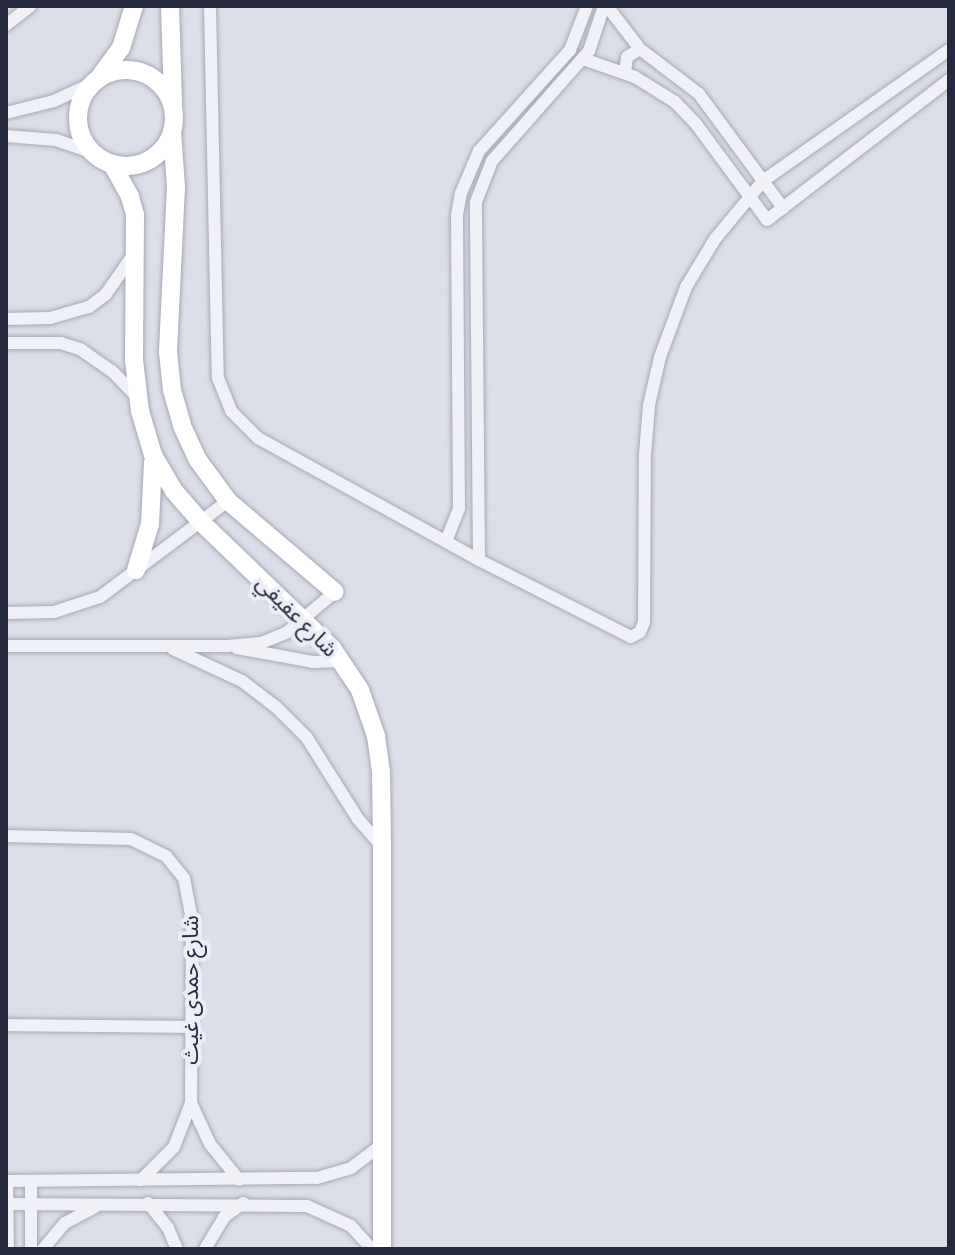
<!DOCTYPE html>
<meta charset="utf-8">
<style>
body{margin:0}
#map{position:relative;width:955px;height:1255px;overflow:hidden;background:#dddfe8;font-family:"PT Sans Narrow","Noto Sans Arabic",sans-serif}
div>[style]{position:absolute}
.roads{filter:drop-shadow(0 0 2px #a6a8b6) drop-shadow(0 0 2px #a6a8b6)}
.street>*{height:12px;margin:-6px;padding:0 6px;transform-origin:6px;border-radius:6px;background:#f0f1f6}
.secondary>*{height:18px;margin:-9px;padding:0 9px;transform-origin:9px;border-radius:9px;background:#fff}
.secondary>.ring{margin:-9px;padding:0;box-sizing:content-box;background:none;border:18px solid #fff;border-radius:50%}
span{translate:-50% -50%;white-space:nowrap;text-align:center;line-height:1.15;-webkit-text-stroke:8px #eceef6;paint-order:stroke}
.street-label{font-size:22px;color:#252940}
.frame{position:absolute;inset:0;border:8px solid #252940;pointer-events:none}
</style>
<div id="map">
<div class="roads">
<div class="street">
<div style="left:210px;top:6px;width:372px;rotate:88.8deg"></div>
<div style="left:218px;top:378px;width:35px;rotate:68deg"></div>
<div style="left:231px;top:411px;width:38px;rotate:45deg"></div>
<div style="left:258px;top:438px;width:252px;rotate:28.9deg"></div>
<div style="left:479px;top:560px;width:170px;rotate:26.9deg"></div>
<div style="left:631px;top:637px;width:10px;rotate:-29deg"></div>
<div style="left:640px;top:632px;width:11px;rotate:-68deg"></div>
<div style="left:644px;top:622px;width:168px;rotate:-89.7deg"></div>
<div style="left:645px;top:454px;width:49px;rotate:-85.3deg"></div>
<div style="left:649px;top:405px;width:49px;rotate:-77.1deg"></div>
<div style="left:660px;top:357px;width:75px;rotate:-69.6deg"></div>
<div style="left:686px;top:287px;width:56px;rotate:-58.9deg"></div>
<div style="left:715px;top:239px;width:75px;rotate:-50.4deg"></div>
<div style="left:763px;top:181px;width:228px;rotate:-35.2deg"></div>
<div style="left:607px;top:6px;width:54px;rotate:52.5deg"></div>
<div style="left:640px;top:49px;width:74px;rotate:37.3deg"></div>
<div style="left:699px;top:94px;width:142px;rotate:53.6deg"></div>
<div style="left:6px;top:25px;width:31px;rotate:-38deg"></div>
<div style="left:583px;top:59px;width:55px;rotate:19.1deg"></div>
<div style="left:635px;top:77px;width:47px;rotate:32deg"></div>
<div style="left:675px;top:102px;width:30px;rotate:46deg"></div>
<div style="left:696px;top:124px;width:119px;rotate:53.5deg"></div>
<div style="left:767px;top:220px;width:230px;rotate:-37.6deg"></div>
<div style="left:625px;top:72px;width:15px;rotate:-82deg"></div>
<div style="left:627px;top:57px;width:15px;rotate:-32deg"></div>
<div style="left:6px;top:113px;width:49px;rotate:-14deg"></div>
<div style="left:54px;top:101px;width:45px;rotate:-24.9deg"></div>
<div style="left:6px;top:136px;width:50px;rotate:4.6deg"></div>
<div style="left:56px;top:140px;width:40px;rotate:18.9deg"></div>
<div style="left:6px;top:319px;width:44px;rotate:-1.3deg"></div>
<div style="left:50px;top:318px;width:41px;rotate:-15.8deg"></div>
<div style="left:89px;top:307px;width:21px;rotate:-37deg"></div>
<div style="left:106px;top:294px;width:47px;rotate:-55.3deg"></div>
<div style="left:6px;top:343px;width:55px"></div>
<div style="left:61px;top:343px;width:20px;rotate:18deg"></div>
<div style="left:80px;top:349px;width:39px;rotate:35deg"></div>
<div style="left:112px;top:371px;width:36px;rotate:46deg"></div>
<div style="left:446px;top:541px;width:35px;rotate:-68deg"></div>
<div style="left:459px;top:508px;width:293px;rotate:-90.4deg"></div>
<div style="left:457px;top:215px;width:22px;rotate:-80deg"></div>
<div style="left:461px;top:193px;width:46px;rotate:-66.8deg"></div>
<div style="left:479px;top:151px;width:136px;rotate:-48deg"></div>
<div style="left:570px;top:50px;width:47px;rotate:-68.9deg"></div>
<div style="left:479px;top:560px;width:358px;rotate:-90.5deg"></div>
<div style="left:476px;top:202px;width:44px;rotate:-68.7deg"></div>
<div style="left:492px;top:161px;width:147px;rotate:-48.6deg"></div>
<div style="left:589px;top:51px;width:47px;rotate:-71.6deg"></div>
<div style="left:6px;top:613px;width:48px;rotate:-1.2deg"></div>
<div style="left:54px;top:612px;width:48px;rotate:-18.1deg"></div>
<div style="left:100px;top:597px;width:160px;rotate:-36.9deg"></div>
<div style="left:6px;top:646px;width:221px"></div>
<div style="left:227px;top:646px;width:34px;rotate:-5deg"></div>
<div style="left:261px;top:643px;width:27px;rotate:-22deg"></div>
<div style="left:286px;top:633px;width:64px;rotate:-39.9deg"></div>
<div style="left:237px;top:648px;width:77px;rotate:10.4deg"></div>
<div style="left:313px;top:662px;width:30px;rotate:-2deg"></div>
<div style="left:173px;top:649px;width:76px;rotate:24.9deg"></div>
<div style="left:242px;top:681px;width:43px;rotate:37.4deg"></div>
<div style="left:276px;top:707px;width:44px;rotate:45deg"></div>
<div style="left:307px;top:738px;width:96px;rotate:57.8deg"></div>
<div style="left:358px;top:819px;width:37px;rotate:49deg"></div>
<div style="left:6px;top:836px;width:125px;rotate:1.4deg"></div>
<div style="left:131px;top:839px;width:39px;rotate:26deg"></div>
<div style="left:166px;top:856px;width:28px;rotate:51deg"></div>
<div style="left:184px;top:878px;width:43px;rotate:79.2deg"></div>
<div style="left:192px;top:920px;width:183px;rotate:90.3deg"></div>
<div style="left:191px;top:1103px;width:47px;rotate:111.1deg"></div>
<div style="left:174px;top:1147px;width:47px;rotate:135deg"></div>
<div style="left:6px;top:1025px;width:186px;rotate:0.6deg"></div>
<div style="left:191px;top:1103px;width:45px;rotate:65.1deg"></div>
<div style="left:210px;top:1144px;width:46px;rotate:51.1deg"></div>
<div style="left:6px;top:1181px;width:311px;rotate:-0.6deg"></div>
<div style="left:317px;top:1178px;width:35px;rotate:-16deg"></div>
<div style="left:351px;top:1168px;width:39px;rotate:-37deg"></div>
<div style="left:7px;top:1181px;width:68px;rotate:89.2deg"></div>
<div style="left:148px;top:1203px;width:32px;rotate:51deg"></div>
<div style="left:168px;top:1228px;width:23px;rotate:67deg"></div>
<div style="left:6px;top:1204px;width:301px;rotate:0.4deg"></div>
<div style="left:307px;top:1206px;width:48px;rotate:24.4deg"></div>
<div style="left:351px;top:1226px;width:31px;rotate:48deg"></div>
<div style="left:31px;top:1249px;width:68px;rotate:-90deg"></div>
<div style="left:43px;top:1249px;width:34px;rotate:-50deg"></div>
<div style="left:65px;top:1223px;width:34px;rotate:-28deg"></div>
<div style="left:205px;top:1249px;width:37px;rotate:-59deg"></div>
<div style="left:224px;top:1217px;width:24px;rotate:-36deg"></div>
</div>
<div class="secondary">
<div style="left:170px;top:6px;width:98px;rotate:88.2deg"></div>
<div class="ring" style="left:78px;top:70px;width:78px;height:78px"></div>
<div style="left:99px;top:78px;width:37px;rotate:-54deg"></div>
<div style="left:121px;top:48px;width:44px;rotate:-72.8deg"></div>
<div style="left:172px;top:132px;width:55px;rotate:85.8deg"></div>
<div style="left:176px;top:187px;width:165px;rotate:92.8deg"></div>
<div style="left:168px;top:352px;width:38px;rotate:84deg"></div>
<div style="left:172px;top:390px;width:37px;rotate:74deg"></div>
<div style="left:182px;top:426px;width:38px;rotate:65deg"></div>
<div style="left:198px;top:460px;width:51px;rotate:53.8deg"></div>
<div style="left:228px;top:501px;width:140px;rotate:40.4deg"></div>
<div style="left:112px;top:164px;width:38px;rotate:61deg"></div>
<div style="left:130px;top:197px;width:19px;rotate:74deg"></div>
<div style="left:135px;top:215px;width:145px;rotate:90.4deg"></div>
<div style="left:134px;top:360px;width:51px;rotate:83.3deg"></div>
<div style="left:140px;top:411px;width:46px;rotate:73.5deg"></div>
<div style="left:153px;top:455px;width:42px;rotate:59.7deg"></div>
<div style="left:174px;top:491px;width:40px;rotate:49deg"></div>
<div style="left:200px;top:521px;width:183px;rotate:43.9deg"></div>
<div style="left:332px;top:648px;width:50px;rotate:56.3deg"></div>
<div style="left:360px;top:690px;width:49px;rotate:70.8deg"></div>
<div style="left:376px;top:736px;width:36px;rotate:82deg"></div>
<div style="left:381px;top:772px;width:75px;rotate:89.2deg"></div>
<div style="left:382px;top:847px;width:402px;rotate:90deg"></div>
<div style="left:136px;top:570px;width:48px;rotate:-73.1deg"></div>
<div style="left:150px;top:524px;width:62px;rotate:-87.2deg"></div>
</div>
</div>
<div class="street-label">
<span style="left:297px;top:616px;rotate:45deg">شارع عفيفي</span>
<span style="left:191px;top:990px;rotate:-90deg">شارع حمدى غيث</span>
</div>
<div class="frame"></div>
</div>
